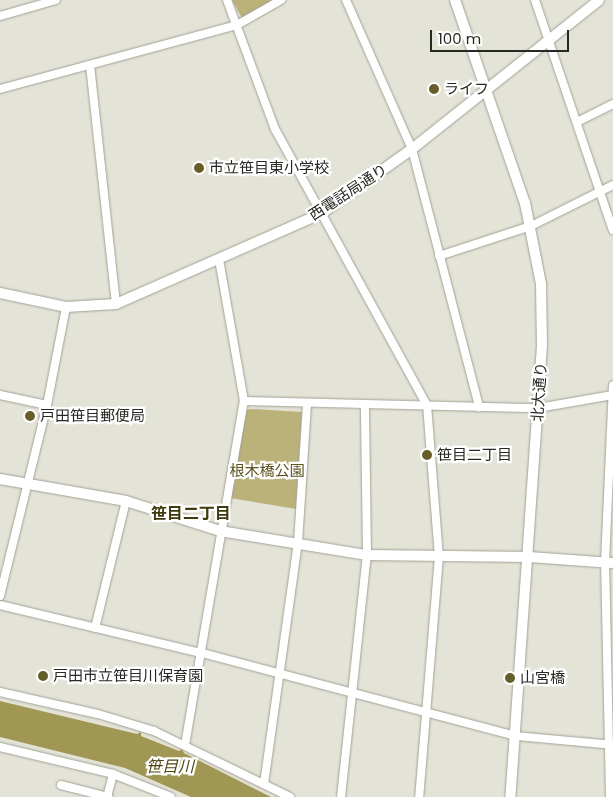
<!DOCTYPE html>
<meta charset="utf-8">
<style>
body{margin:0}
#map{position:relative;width:613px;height:797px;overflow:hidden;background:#e4e3d7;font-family:Poppins,"Noto Sans JP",sans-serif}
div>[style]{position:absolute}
.green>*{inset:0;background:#bbb27a}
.water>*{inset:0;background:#a19754}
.roads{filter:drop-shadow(0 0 1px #a2a196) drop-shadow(0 0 1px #a2a196)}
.street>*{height:8px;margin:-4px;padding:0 4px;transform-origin:4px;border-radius:4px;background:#fff}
.secondary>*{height:10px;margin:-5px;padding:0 5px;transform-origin:5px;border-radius:5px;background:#fff}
.dots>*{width:14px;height:14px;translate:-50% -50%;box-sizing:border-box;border:2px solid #fff;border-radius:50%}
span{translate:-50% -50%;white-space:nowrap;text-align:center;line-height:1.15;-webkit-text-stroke:4.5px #fff;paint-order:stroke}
.poi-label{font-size:15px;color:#272723}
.left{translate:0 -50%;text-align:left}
.street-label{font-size:15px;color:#272723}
.park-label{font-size:15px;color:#5a5320}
.neighbourhood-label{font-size:16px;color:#3f390e;font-weight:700}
.water-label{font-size:16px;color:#4f4712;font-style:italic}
.scale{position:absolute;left:430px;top:30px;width:139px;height:22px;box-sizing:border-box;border:2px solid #272723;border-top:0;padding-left:6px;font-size:15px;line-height:18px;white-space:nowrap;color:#272723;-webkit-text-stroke:4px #fff;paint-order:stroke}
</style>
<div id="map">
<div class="green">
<div style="clip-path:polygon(232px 0,274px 0,242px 18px)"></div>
<div style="clip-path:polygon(252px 409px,302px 412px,296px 509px,230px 498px,246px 410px)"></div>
</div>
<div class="water">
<div style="clip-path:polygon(0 701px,137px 734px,141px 732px,141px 736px,179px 751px,182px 749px,184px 753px,271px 797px,191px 797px,125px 768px,0 737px)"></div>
</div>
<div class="roads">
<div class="street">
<div style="left:227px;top:0;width:138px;rotate:69.6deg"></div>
<div style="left:275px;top:129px;width:315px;rotate:61.2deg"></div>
<div style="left:427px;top:405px;width:151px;rotate:85.5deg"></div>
<div style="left:439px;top:556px;width:242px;rotate:94.7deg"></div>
<div style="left:346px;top:0;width:163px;rotate:66.1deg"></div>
<div style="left:412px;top:149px;width:267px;rotate:75.4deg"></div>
<div style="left:535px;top:0;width:243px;rotate:71.3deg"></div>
<div style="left:0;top:16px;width:58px;rotate:-15.9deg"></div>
<div style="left:90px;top:65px;width:240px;rotate:83.8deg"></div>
<div style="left:0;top:89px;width:245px;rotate:-15.1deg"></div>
<div style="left:237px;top:25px;width:51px;rotate:-29.6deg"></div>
<div style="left:577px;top:122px;width:40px;rotate:-26.6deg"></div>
<div style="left:439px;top:256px;width:97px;rotate:-18.1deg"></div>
<div style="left:531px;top:226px;width:92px;rotate:-26.6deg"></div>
<div style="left:0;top:395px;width:48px;rotate:12deg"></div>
<div style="left:244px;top:401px;width:294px;rotate:1.4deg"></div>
<div style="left:538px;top:408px;width:76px;rotate:-9.8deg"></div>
<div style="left:0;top:596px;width:197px;rotate:-76.2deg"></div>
<div style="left:47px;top:405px;width:100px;rotate:-79deg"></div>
<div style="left:0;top:605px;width:204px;rotate:13.4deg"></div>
<div style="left:198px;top:652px;width:329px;rotate:14.8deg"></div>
<div style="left:516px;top:736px;width:97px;rotate:5.3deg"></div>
<div style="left:95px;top:628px;width:131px;rotate:-76.3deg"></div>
<div style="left:0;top:692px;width:100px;rotate:12.7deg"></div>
<div style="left:98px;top:714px;width:59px;rotate:16.9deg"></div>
<div style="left:154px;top:731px;width:151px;rotate:25.9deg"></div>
<div style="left:185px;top:745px;width:349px;rotate:-80.3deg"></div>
<div style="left:244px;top:401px;width:144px;rotate:-100deg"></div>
<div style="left:0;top:747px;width:116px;rotate:13.4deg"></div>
<div style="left:113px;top:774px;width:62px;rotate:21.6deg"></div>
<div style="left:264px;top:784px;width:243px;rotate:-82deg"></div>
<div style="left:298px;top:543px;width:140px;rotate:-86.3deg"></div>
<div style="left:61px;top:785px;width:49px;rotate:14.3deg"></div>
<div style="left:107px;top:797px;width:24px;rotate:-75deg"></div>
<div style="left:341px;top:797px;width:243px;rotate:-83.9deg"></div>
<div style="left:367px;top:555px;width:150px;rotate:-90.8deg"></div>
<div style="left:610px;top:797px;width:235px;rotate:-91.2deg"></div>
<div style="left:605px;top:562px;width:177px;rotate:-87.4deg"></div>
</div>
<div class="secondary">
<div style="left:455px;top:0;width:215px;rotate:71deg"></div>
<div style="left:525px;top:203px;width:83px;rotate:78.8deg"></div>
<div style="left:541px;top:284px;width:61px;rotate:89.1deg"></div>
<div style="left:542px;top:345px;width:453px;rotate:94deg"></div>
<div style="left:0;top:293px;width:67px;rotate:12deg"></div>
<div style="left:66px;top:307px;width:50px;rotate:-3.4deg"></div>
<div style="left:116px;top:304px;width:225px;rotate:-23.8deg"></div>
<div style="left:322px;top:213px;width:110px;rotate:-35.4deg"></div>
<div style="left:412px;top:149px;width:239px;rotate:-38.5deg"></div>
<div style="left:0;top:479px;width:128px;rotate:9.9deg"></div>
<div style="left:126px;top:501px;width:99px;rotate:17.7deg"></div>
<div style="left:220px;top:531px;width:149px;rotate:9.3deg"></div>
<div style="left:367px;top:555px;width:162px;rotate:0.7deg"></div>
<div style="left:529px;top:557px;width:84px;rotate:4.1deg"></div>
</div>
</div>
<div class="dots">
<div style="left:434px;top:89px;background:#665e2a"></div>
<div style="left:199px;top:168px;background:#665e2a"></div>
<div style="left:30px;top:416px;background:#665e2a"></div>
<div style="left:427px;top:455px;background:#665e2a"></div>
<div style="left:43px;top:676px;background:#665e2a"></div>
<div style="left:510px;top:678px;background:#665e2a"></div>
</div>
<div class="poi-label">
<span class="left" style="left:444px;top:89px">ライフ</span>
<span class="left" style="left:209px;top:168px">市立笹目東小学校</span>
<span class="left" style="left:40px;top:416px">戸田笹目郵便局</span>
<span class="left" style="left:437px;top:455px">笹目二丁目</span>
<span class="left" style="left:53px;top:676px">戸田市立笹目川保育園</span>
<span class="left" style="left:520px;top:678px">山宮橋</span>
</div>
<div class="street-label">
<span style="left:348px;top:192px;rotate:-33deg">西電話局通り</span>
<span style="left:539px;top:392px;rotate:-86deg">北大通り</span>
</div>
<div class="park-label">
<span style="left:267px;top:471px">根木橋公園</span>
</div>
<div class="neighbourhood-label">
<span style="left:191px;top:514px">笹目二丁目</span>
</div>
<div class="water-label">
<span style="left:170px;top:767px">笹目川</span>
</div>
<div class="scale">100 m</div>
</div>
